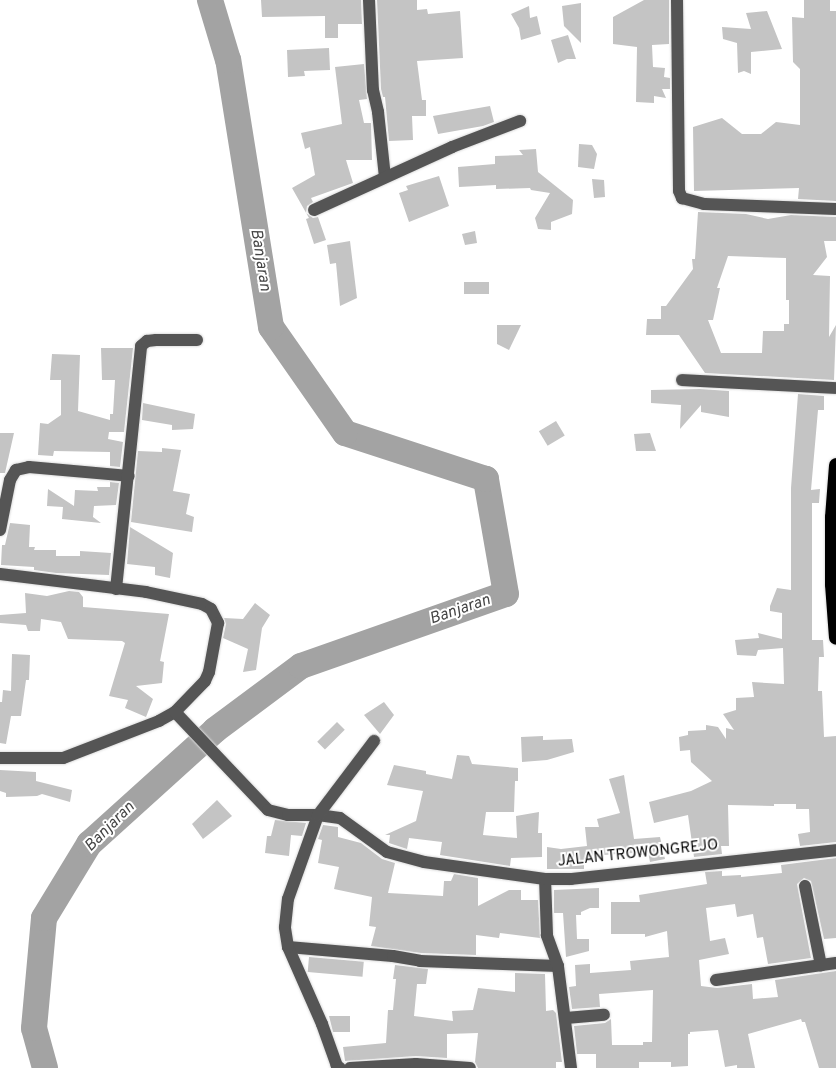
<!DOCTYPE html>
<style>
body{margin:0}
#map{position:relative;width:836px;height:1068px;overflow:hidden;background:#fff;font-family:Overpass,sans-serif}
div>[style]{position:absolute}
.river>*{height:26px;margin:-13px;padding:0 13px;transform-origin:13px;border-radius:13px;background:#a3a3a3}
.building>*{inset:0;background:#c4c4c4;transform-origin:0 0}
.roads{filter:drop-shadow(0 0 1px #dbdbdb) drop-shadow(0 0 1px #dbdbdb)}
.minor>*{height:12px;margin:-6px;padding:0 6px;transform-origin:6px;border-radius:6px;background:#555}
.highway>*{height:15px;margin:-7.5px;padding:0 7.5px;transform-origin:7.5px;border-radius:7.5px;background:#000}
span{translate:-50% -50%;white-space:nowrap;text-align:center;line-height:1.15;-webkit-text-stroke:4px #fff;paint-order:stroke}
.street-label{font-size:15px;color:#000}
.water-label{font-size:16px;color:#444;font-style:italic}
</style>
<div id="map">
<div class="river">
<div style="left:45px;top:1068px;width:41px;rotate:-105.4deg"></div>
<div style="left:34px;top:1028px;width:110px;rotate:-84.8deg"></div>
<div style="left:44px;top:918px;width:87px;rotate:-58.7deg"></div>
<div style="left:89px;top:844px;width:170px;rotate:-42.1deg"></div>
<div style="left:215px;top:730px;width:107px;rotate:-36.7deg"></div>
<div style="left:301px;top:666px;width:217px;rotate:-19.4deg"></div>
<div style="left:506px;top:594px;width:117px;rotate:-99.9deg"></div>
<div style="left:486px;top:479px;width:148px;rotate:-161.9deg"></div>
<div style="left:345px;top:433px;width:129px;rotate:-124.9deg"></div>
<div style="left:271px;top:327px;width:270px;rotate:-99.1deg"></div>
<div style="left:228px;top:60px;width:63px;rotate:-106.7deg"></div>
</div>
<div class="building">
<div style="clip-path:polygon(261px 0,361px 0,362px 24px,338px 24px,338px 38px,325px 38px,325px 16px,262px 17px)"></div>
<div style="clip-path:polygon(377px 0,417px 0,417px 10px,427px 9px,428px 14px,460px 11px,463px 58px,417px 61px,422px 100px,426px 100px,426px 116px,412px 116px,413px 140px,389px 141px,385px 97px,383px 97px,381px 89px)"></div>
<div style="clip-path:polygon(644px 0,669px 0,669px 44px,652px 45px,653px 67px,665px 68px,664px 77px,670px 78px,670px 89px,662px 89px,666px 98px,654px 96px,654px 103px,636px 102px,637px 47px,613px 44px,613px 17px)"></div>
<div style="clip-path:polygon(804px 0,830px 0,830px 11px,836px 11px,836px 201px,798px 199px,799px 188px,694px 191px,693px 127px,722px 118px,742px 134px,761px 134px,776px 122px,800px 125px,800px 69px,793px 62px,792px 17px,804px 18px)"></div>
<div style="clip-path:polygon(581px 3px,581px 43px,564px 26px,562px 6px)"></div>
<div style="clip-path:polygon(529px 6px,530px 18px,537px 16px,541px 34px,521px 40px,519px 28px,511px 14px)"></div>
<div style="clip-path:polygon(767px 11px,782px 49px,751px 52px,751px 74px,744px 71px,738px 73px,737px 43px,723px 39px,722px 27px,751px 29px,746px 13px)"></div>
<div style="clip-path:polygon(568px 35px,576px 59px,567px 59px,558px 63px,551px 40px)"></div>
<div style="clip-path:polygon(329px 48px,330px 70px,304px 71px,305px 76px,288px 77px,287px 50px)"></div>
<div style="clip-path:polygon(364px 64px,367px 99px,359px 100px,364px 123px,371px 123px,372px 160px,346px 160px,353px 183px,311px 198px,313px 202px,307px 206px,306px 213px,313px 218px,318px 217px,326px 240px,314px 244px,306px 219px,309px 218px,292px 188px,315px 175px,310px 147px,305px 149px,301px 133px,342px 124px,335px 67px)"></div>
<div style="clip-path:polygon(490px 106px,494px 122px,483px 126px,438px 134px,433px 116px)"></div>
<div style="clip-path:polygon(579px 144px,592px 145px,597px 154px,594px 169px,578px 167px)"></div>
<div style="clip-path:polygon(536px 149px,538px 172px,573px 200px,572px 214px,551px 222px,551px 230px,538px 229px,535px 218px,550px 193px,531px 190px,530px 188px,496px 189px,496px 185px,459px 187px,458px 167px,495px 164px,495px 156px,523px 155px,519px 150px)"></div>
<div style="clip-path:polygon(439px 176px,449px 206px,409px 222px,399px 193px,408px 190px,406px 186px)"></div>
<div style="clip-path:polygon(592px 179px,604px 180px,605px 197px,594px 198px)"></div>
<div style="clip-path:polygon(evenodd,698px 212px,746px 214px,768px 219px,791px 215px,836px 217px,836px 241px,824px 241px,827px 257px,813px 275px,830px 276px,829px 337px,836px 325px,834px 380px,705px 373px,679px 335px,646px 335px,647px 319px,661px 319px,661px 306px,666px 306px,693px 269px,692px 259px,695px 259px,698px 212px,728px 256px,786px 258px,786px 300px,789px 300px,789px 324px,784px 324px,784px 331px,763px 331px,762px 353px,721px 353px,708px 320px,713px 320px,720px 288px,717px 288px,728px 256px)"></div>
<div style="clip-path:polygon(475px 231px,477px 243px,465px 245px,462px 234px)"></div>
<div style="clip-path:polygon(350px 241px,357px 298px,340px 306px,336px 263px,330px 264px,327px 245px)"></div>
<div style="left:489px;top:282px;width:12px;height:25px;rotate:90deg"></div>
<div style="clip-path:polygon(497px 325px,521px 325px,509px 350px,497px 344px)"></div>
<div style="clip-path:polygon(101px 348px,133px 348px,124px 432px,109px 432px,108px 439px,123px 442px,120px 467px,110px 466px,110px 452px,54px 451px,53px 456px,38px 455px,40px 423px,48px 424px,61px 415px,61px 380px,50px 380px,52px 354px,80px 355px,78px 411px,110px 420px,110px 414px,113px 414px,115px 380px,102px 380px)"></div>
<div style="clip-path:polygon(700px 389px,729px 391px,729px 417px,701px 412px,701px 405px,680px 429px,681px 405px,651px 403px,651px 390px)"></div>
<div style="clip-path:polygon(798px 394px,824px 396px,824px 410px,818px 410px,811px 490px,820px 489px,819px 503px,812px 503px,812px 640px,823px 640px,824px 657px,819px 657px,818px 691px,822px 691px,824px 737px,836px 736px,836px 842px,800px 846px,798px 834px,810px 832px,809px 809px,796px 809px,796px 804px,774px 804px,774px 806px,728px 805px,729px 846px,721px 846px,722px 854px,694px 857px,688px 815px,654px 823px,649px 802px,691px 791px,712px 781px,691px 762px,690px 750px,680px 751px,679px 737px,688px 735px,688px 731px,706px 730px,706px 725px,718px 727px,726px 739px,726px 728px,734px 730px,723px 714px,736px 710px,736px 698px,754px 697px,752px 682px,784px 684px,783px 648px,758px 650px,756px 656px,737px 655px,735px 640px,759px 638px,758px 633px,782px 639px,782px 613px,770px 611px,770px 606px,777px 588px,791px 590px,791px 488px)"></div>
<div style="clip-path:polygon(143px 403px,195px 414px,193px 429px,172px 430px,172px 425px,142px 420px)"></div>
<div style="left:556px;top:421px;width:17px;height:20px;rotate:59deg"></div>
<div style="clip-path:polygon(0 433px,14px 433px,5px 473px,0 473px)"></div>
<div style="clip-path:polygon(650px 433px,656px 451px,636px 451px,634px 434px)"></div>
<div style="clip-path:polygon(162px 448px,181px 450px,173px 491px,190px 494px,186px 514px,194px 517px,192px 532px,131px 522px,138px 451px,162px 452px)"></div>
<div style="clip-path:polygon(110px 482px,119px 483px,116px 505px,94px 506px,93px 517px,101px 523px,62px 519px,63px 507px,47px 506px,48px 489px,74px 506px,75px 490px,98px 491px,97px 487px,110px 487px)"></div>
<div style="clip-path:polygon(10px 523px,30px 525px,29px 547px,35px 547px,34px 550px,56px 550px,56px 556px,80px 556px,80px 551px,111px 553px,109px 575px,56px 573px,34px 570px,34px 567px,1px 565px,2px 545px,5px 545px)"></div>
<div style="clip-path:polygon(130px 527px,173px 553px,170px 578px,155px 575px,155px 567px,127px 564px)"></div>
<div style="clip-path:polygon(69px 591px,79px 592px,83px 597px,83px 607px,169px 614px,160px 661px,164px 662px,162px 683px,136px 686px,153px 699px,146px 717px,125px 708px,128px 700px,109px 696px,125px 643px,122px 641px,68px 639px,61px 622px,41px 619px,40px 631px,28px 631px,26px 625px,0 623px,0 615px,26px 613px,25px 593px,47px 596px)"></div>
<div style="clip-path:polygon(255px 603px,270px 615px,262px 628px,256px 670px,243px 672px,248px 649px,223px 638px,226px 624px,224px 618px,243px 619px)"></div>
<div style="clip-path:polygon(12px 654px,30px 655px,29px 680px,26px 680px,21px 716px,11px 716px,6px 744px,0 743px,0 702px,2px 702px,3px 690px,11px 691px)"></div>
<div style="clip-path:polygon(384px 702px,394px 715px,380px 734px,364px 715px)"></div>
<div style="left:337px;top:722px;width:11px;height:28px;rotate:45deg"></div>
<div style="clip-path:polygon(543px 736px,543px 740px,572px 739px,574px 752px,547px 760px,522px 762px,521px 737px)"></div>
<div style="clip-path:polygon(457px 755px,469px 756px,472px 764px,518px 768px,518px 781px,515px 781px,514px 812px,486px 812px,483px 835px,517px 838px,516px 816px,539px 812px,538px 833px,542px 833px,542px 857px,511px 858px,510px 866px,440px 855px,442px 842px,409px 838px,407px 849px,389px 843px,390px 835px,385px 835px,416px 821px,423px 791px,387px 785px,394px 765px,426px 771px,426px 774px,452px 779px)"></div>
<div style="clip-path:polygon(0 770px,36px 772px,36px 781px,72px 790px,70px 802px,42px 794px,37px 796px,6px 797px,6px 793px,0 791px)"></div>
<div style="clip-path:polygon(624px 775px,634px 839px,660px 837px,665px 859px,650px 862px,648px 852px,603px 855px,584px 859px,584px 869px,547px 869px,547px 847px,561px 849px,587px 846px,585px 827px,599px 827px,597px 819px,620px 813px,609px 779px)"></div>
<div style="clip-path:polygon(217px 800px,232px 816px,203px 839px,192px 824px)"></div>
<div style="clip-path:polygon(275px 820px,306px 823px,302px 836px,291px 835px,289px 856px,265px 853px,267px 836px,271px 836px)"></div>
<div style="clip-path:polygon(323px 825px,338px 827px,338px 837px,361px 843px,382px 859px,395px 863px,388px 893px,443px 896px,444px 881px,451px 881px,454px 874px,478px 878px,478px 906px,509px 890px,521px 890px,521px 900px,538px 900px,540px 938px,500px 933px,499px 938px,476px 935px,476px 955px,421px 953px,371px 946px,376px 927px,369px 926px,372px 897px,334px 889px,339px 867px,318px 863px,322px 840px,318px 839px)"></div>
<div style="clip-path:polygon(836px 858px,836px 938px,824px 939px,811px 881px,804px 878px,797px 884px,811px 958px,768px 964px,763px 937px,757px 938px,753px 914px,737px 917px,735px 904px,706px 908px,710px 941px,725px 938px,729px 954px,699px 960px,701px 986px,717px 988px,752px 984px,753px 999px,778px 997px,775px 980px,836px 971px,836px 1068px,819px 1068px,805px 1022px,802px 1022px,801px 1019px,748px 1034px,755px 1068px,737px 1068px,737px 1065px,725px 1067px,718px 1030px,690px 1032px,690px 1034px,688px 1034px,688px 1066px,671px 1067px,671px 1062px,639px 1062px,639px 1068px,596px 1068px,596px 1054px,577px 1054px,574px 1026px,605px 1023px,611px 1019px,612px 1045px,643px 1045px,643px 1042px,652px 1042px,653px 990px,599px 994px,600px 1007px,572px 1009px,569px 987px,576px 986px,575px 965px,590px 964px,590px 973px,631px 970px,630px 961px,669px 957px,667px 931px,645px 937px,645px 934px,611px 934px,611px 902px,640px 902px,639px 895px,707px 884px,705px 872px,722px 871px,722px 876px,741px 875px,741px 877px,782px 873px,781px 865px)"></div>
<div style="clip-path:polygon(599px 888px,599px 908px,590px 908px,581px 912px,581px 915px,576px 915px,577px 939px,589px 939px,589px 951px,566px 957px,563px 913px,554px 913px,554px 890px)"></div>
<div style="left:309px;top:957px;width:55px;height:15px;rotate:5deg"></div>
<div style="clip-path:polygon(395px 965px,428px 969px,426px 984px,417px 984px,414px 1016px,453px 1021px,452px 1011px,473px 1010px,478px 988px,515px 992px,515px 973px,545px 974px,546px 1011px,553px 1010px,556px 1013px,562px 1062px,556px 1062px,556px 1068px,478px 1068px,475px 1062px,478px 1033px,447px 1034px,447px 1058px,416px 1056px,345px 1061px,343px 1047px,386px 1043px,388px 1010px,393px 1010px,396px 979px,393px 979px)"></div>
<div style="clip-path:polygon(329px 1016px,350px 1016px,350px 1032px,333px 1032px)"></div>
</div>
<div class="roads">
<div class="minor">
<div style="left:369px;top:0;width:90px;rotate:87.5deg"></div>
<div style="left:373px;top:90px;width:23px;rotate:77deg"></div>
<div style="left:378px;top:112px;width:65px;rotate:83.9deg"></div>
<div style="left:677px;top:0;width:191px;rotate:89.4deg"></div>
<div style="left:679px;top:191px;width:8px;rotate:67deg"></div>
<div style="left:682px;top:198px;width:23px;rotate:15deg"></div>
<div style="left:704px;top:204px;width:132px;rotate:2.2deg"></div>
<div style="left:314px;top:210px;width:152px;rotate:-24.5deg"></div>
<div style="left:452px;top:147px;width:73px;rotate:-20.9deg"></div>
<div style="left:682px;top:380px;width:154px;rotate:3deg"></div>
<div style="left:0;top:530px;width:51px;rotate:-78.7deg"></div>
<div style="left:10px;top:480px;width:12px;rotate:-59deg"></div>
<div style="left:16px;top:470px;width:13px;rotate:-13deg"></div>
<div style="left:29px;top:467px;width:100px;rotate:5.1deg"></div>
<div style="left:0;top:574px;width:147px;rotate:7deg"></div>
<div style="left:146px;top:592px;width:57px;rotate:12.1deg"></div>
<div style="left:202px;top:604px;width:10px;rotate:29deg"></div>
<div style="left:211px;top:609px;width:16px;rotate:63deg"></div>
<div style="left:218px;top:623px;width:50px;rotate:100.4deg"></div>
<div style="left:209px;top:672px;width:10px;rotate:114deg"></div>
<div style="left:205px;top:681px;width:43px;rotate:134.1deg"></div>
<div style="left:175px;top:712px;width:18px;rotate:151deg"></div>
<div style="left:159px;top:721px;width:103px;rotate:158.9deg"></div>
<div style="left:63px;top:758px;width:63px;rotate:180deg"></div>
<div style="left:116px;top:589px;width:244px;rotate:-84.1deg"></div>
<div style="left:141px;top:346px;width:8px;rotate:-40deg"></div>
<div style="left:147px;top:341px;width:9px;rotate:-6deg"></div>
<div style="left:156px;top:340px;width:41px"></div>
<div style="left:175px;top:712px;width:135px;rotate:46.5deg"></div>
<div style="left:268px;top:810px;width:21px;rotate:14deg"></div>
<div style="left:288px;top:815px;width:30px"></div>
<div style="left:318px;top:815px;width:22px;rotate:8deg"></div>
<div style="left:340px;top:818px;width:58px;rotate:35.9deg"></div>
<div style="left:387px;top:852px;width:38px;rotate:15deg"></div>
<div style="left:424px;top:862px;width:122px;rotate:8deg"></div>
<div style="left:805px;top:886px;width:81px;rotate:78.6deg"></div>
<div style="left:288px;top:947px;width:105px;rotate:4.9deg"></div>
<div style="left:393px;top:956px;width:27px;rotate:10deg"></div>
<div style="left:420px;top:961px;width:138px;rotate:2.1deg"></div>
<div style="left:716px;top:980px;width:121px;rotate:-8.1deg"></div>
<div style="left:566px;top:1018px;width:38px;rotate:-5deg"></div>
<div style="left:340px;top:1068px;width:4px;rotate:-146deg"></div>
<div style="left:337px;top:1066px;width:45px;rotate:-109.7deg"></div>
<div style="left:322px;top:1024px;width:84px;rotate:-113.8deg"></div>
<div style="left:288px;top:947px;width:20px;rotate:-99deg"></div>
<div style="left:285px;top:927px;width:28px;rotate:-84deg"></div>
<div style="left:288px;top:899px;width:89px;rotate:-70.3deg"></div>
<div style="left:318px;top:815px;width:93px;rotate:-52.9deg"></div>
<div style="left:350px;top:1068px;width:66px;rotate:-3.5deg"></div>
<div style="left:416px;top:1064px;width:54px;rotate:4.2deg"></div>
<div style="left:571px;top:1068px;width:103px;rotate:-97.3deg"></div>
<div style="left:558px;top:966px;width:33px;rotate:-110deg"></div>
<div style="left:547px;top:935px;width:56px;rotate:-92deg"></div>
<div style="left:545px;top:879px;width:26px"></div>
<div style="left:571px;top:879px;width:267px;rotate:-6.2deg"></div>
</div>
<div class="highway">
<div style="left:836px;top:465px;width:52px;rotate:94.4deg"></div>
<div style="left:832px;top:517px;width:67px;rotate:90deg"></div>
<div style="left:832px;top:584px;width:53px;rotate:85.7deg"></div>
</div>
</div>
<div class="street-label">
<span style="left:638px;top:854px;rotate:-6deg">JALAN TROWONGREJO</span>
</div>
<div class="water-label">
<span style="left:260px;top:260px;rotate:81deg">Banjaran</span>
<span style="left:460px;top:610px;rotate:-19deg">Banjaran</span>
<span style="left:110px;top:827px;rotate:-45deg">Banjaran</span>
</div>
</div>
